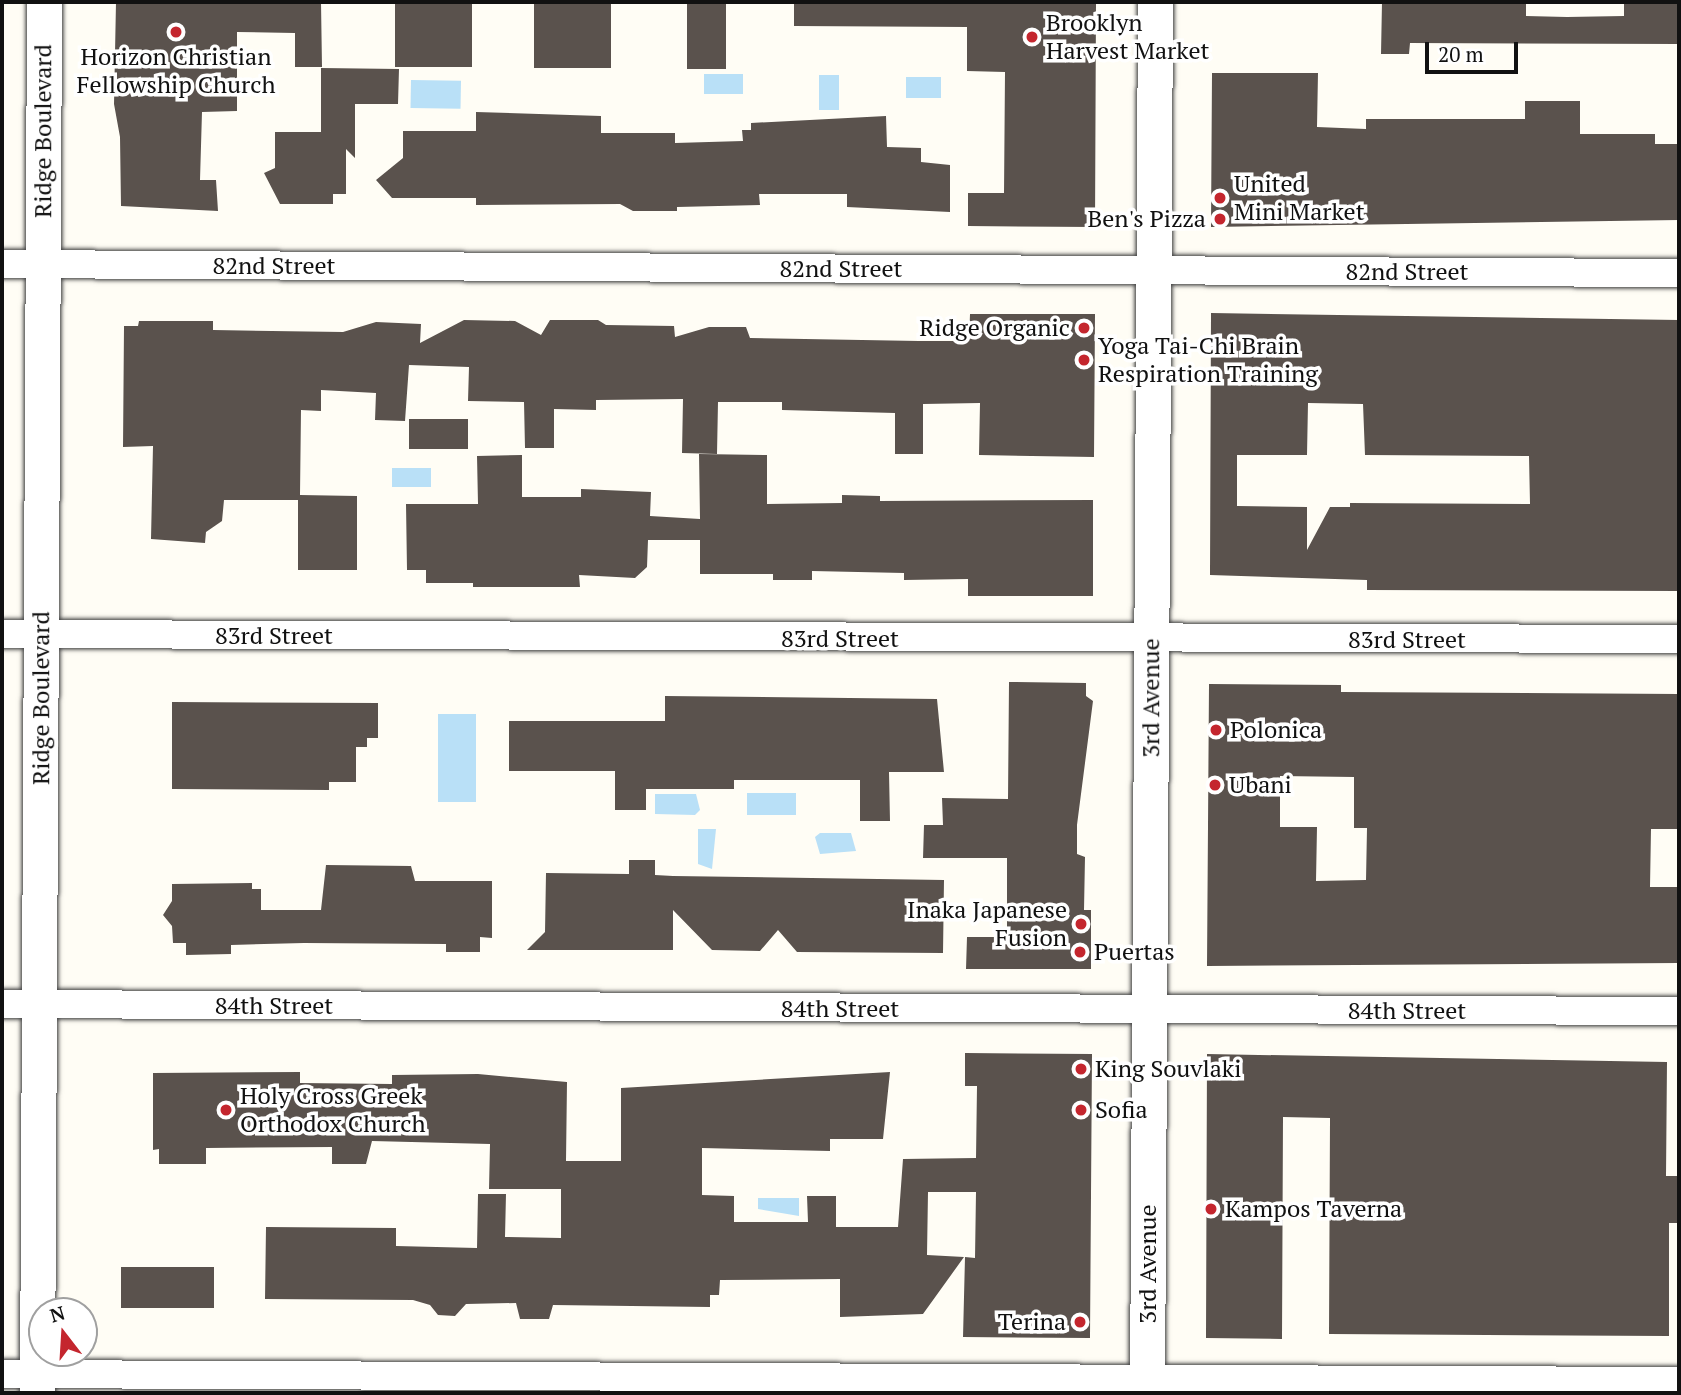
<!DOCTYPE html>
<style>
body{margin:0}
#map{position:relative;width:1681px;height:1395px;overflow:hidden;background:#fffdf5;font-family:"PT Serif",serif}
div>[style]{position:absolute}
.water>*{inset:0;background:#b9e0f7;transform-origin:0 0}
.building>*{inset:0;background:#5a524d;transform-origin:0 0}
.roads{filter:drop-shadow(0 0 2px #444) drop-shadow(0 0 2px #444)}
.minor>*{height:28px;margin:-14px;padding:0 14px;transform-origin:14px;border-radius:14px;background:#fff}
.tertiary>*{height:35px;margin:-17.5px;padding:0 17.5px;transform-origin:17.5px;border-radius:17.5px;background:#fff}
.dots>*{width:19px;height:19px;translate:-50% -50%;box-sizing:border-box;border:4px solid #fff;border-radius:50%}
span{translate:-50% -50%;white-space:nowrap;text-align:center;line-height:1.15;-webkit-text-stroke:7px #fff;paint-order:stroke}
.poi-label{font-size:24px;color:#111}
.left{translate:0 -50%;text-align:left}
.right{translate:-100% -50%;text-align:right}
.street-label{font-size:24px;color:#111}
.frame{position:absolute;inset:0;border:4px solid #111;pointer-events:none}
.north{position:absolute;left:28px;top:1297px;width:70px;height:70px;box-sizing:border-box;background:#fff;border:2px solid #a0a0a0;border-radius:50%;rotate:343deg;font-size:19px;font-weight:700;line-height:28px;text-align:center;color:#111}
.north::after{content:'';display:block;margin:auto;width:24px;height:32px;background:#c4262e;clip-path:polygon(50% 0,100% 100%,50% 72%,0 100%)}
.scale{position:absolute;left:1425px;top:42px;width:93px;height:32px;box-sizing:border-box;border:4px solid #111;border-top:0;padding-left:9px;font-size:21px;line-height:24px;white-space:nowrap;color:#111;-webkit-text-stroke:5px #fff;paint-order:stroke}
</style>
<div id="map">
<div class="water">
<div style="left:704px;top:74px;width:39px;height:20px"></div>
<div style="left:819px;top:75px;width:20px;height:35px"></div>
<div style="left:941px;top:77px;width:21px;height:35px;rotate:90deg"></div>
<div style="left:411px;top:80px;width:50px;height:28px;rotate:1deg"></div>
<div style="left:392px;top:468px;width:39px;height:19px"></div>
<div style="left:438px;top:714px;width:38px;height:88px"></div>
<div style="left:796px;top:793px;width:22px;height:49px;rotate:90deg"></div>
<div style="clip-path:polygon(655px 794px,696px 794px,700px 810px,695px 815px,655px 814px)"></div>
<div style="clip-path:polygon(698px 829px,716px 829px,712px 869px,698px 864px)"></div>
<div style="clip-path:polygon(820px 833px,851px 833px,856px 851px,820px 854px,815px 837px)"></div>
<div style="clip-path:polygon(758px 1198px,799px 1198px,799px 1216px,758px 1209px)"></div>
</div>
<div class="building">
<div style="clip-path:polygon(116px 2px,321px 2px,322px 67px,295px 67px,295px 33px,237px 32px,237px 111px,202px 112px,200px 180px,216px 180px,218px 211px,121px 206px,120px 137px,114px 104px)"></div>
<div style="left:395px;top:2px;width:77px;height:65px"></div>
<div style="left:534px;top:2px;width:77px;height:66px"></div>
<div style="left:687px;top:2px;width:39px;height:67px"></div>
<div style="clip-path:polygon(794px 2px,1096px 2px,1095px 227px,968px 226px,968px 193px,1004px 193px,1005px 72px,967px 71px,967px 27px,794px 26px)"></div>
<div style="clip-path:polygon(1382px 2px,1526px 2px,1526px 16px,1567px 17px,1624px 16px,1624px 2px,1679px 2px,1679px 44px,1410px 43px,1409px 54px,1381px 54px)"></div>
<div style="clip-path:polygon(321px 68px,399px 69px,398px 104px,355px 104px,355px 158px,346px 149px,346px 194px,333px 194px,333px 204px,280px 204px,264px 173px,275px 168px,275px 132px,321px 132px)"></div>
<div style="clip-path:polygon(1212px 73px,1318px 73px,1317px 127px,1366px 129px,1366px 119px,1525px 119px,1525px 101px,1580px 101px,1580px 134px,1655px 134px,1655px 144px,1679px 144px,1679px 220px,1211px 227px)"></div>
<div style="clip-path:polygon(476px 112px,601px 116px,601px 133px,675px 133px,675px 143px,743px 141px,742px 130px,751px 130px,751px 123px,886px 116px,887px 147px,921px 148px,921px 162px,950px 165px,950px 212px,847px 207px,847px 194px,759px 194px,760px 205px,677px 207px,677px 211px,633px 211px,620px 204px,476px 205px,476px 198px,392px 198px,376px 180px,403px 158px,403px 131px,476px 131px)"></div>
<div style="clip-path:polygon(evenodd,1211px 313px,1679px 320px,1679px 591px,1367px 590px,1367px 580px,1210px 575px,1211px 313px,1308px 403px,1363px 404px,1365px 455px,1529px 456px,1530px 504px,1350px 503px,1350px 507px,1330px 507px,1307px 550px,1307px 507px,1237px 506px,1237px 455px,1307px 455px,1308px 403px)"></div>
<div style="clip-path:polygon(970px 314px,1095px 314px,1094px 457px,979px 455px,980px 403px,923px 404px,923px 454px,895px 454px,895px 413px,782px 410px,782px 402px,718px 402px,717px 454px,682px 453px,683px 399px,596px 400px,596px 410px,554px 409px,554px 448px,525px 448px,524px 402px,468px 401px,469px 367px,409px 365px,405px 421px,375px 420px,376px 393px,321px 390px,321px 411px,301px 410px,300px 495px,357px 496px,357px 570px,298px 570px,298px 500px,224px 500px,222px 521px,206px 532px,205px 543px,151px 539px,153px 446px,123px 447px,124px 326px,138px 326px,139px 321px,213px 321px,213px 330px,343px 332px,376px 322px,421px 324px,420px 343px,464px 320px,515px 321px,541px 335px,550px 320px,598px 320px,606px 325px,674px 326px,675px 337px,709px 327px,746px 327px,750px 338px,919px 341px,969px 341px)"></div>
<div style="left:409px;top:419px;width:59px;height:30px"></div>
<div style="clip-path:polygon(699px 454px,767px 455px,767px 504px,842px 503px,842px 495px,880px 496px,880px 501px,1093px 500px,1093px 596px,968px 596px,968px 579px,904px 580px,904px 573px,812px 571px,812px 580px,773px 580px,773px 574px,700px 574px,700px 540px,648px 540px,647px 567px,635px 578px,579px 575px,580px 587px,473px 587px,473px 583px,426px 583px,426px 570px,407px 570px,406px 504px,478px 504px,477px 456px,522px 455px,522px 497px,581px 497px,581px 489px,651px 492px,650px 516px,700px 519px)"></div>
<div style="clip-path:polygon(1009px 682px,1086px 683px,1086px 696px,1093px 701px,1077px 825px,1077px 854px,1085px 857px,1084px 910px,1091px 910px,1091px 969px,966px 969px,967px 937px,1007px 937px,1007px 858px,923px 858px,924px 825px,943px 825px,942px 798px,1008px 799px)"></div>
<div style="clip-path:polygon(evenodd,1209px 684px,1341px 685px,1341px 692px,1679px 694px,1679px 829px,1651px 829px,1650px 887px,1679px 887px,1679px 963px,1207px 966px,1209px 684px,1280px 776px,1354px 777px,1354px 828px,1367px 828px,1366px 880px,1316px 881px,1317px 827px,1280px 827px,1280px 776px)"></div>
<div style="clip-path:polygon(665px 696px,937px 699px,944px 772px,889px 772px,890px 821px,860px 821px,860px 780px,734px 780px,734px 789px,646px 789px,646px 810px,615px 810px,615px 771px,509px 771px,509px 721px,665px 721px)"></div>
<div style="clip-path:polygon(172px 702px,378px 703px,378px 738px,367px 738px,367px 747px,356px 747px,356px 782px,329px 782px,329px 790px,172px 789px)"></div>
<div style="clip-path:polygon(629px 860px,655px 860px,655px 875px,673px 876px,944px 880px,943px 953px,797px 952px,778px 930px,760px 951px,712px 950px,673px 910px,673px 950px,527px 950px,545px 932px,546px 873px,629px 874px)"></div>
<div style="clip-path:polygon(326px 865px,411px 866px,415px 881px,492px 881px,492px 938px,480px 937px,480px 952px,446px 952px,446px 944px,304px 943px,231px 945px,231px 954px,186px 955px,186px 943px,173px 943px,172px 926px,163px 915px,172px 901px,172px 884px,252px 883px,252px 889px,261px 889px,261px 910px,321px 910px)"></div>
<div style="clip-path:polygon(965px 1053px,1092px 1054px,1090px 1338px,963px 1337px,965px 1257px,975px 1258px,976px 1192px,928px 1192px,927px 1255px,964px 1257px,923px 1314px,840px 1317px,840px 1279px,720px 1280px,719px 1295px,710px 1295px,710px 1307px,553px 1305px,549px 1319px,520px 1319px,516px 1303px,466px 1304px,455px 1316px,438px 1315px,430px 1305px,413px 1300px,265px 1299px,266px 1227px,396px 1228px,396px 1246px,477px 1248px,478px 1194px,506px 1194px,505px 1237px,561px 1238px,561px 1189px,489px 1189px,490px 1144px,372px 1141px,366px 1164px,332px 1164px,332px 1147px,206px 1148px,206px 1164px,159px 1164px,159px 1149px,153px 1150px,153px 1073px,300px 1072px,300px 1083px,392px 1084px,392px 1075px,478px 1074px,567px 1082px,566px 1161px,621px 1161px,621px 1088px,890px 1072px,883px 1139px,830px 1139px,830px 1151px,702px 1148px,702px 1195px,734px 1196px,734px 1222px,808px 1222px,807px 1196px,836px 1196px,836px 1227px,898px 1227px,903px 1159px,976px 1158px,977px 1086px,965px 1086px)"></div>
<div style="clip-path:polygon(1207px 1054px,1667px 1062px,1666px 1176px,1679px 1176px,1679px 1223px,1669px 1223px,1669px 1336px,1329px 1334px,1330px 1118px,1283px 1117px,1282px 1339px,1206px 1338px)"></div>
<div style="left:121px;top:1267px;width:93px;height:41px"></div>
</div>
<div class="roads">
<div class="minor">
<div style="left:2px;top:264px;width:1677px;rotate:0.31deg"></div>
<div style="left:2px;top:634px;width:1677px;rotate:0.17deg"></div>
<div style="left:2px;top:1004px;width:1677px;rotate:0.24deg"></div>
<div style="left:2px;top:1374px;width:1677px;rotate:0.24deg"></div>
</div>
<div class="tertiary">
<div style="left:37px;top:1393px;width:1391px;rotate:-89.71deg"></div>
<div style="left:1147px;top:1393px;width:1391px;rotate:-89.67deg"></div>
</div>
</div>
<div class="dots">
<div style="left:176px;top:32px;background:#c4262e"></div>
<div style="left:1032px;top:37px;background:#c4262e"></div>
<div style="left:1220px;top:198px;background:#c4262e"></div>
<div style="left:1220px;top:219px;background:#c4262e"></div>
<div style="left:1084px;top:328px;background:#c4262e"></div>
<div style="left:1084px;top:360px;background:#c4262e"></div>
<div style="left:1216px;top:730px;background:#c4262e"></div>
<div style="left:1215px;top:785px;background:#c4262e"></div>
<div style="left:1081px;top:924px;background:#c4262e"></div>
<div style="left:1080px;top:952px;background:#c4262e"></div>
<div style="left:1081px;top:1069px;background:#c4262e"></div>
<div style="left:226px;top:1110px;background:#c4262e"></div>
<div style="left:1081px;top:1110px;background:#c4262e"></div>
<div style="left:1211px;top:1209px;background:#c4262e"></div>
<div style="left:1080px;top:1322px;background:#c4262e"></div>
</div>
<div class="poi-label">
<span class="left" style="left:1046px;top:37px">Brooklyn<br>Harvest Market</span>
<span style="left:176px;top:71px">Horizon Christian<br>Fellowship Church</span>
<span class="left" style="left:1234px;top:198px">United<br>Mini Market</span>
<span class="right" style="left:1206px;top:219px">Ben's Pizza</span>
<span class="right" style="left:1070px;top:328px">Ridge Organic</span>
<span class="left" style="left:1098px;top:360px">Yoga Tai-Chi Brain<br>Respiration Training</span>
<span class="left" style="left:1230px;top:730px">Polonica</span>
<span class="left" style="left:1229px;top:785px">Ubani</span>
<span class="right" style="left:1067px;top:924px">Inaka Japanese<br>Fusion</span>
<span class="left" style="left:1094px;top:952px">Puertas</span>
<span class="left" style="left:1095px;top:1069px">King Souvlaki</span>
<span class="left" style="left:240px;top:1110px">Holy Cross Greek<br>Orthodox Church</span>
<span class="left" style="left:1095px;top:1110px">Sofia</span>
<span class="left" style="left:1225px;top:1209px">Kampos Taverna</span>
<span class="right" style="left:1066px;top:1322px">Terina</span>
</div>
<div class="street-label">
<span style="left:43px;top:131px;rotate:-90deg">Ridge Boulevard</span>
<span style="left:274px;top:266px">82nd Street</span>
<span style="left:841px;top:269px">82nd Street</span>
<span style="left:1407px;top:272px">82nd Street</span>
<span style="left:274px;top:636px">83rd Street</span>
<span style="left:840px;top:639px">83rd Street</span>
<span style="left:1407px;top:640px">83rd Street</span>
<span style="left:41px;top:698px;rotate:-90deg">Ridge Boulevard</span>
<span style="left:1151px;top:698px;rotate:-90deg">3rd Avenue</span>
<span style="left:274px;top:1006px">84th Street</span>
<span style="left:840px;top:1009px">84th Street</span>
<span style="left:1407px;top:1011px">84th Street</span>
<span style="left:1148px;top:1264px;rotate:-90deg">3rd Avenue</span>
</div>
<div class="frame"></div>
<div class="north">N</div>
<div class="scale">20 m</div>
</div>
